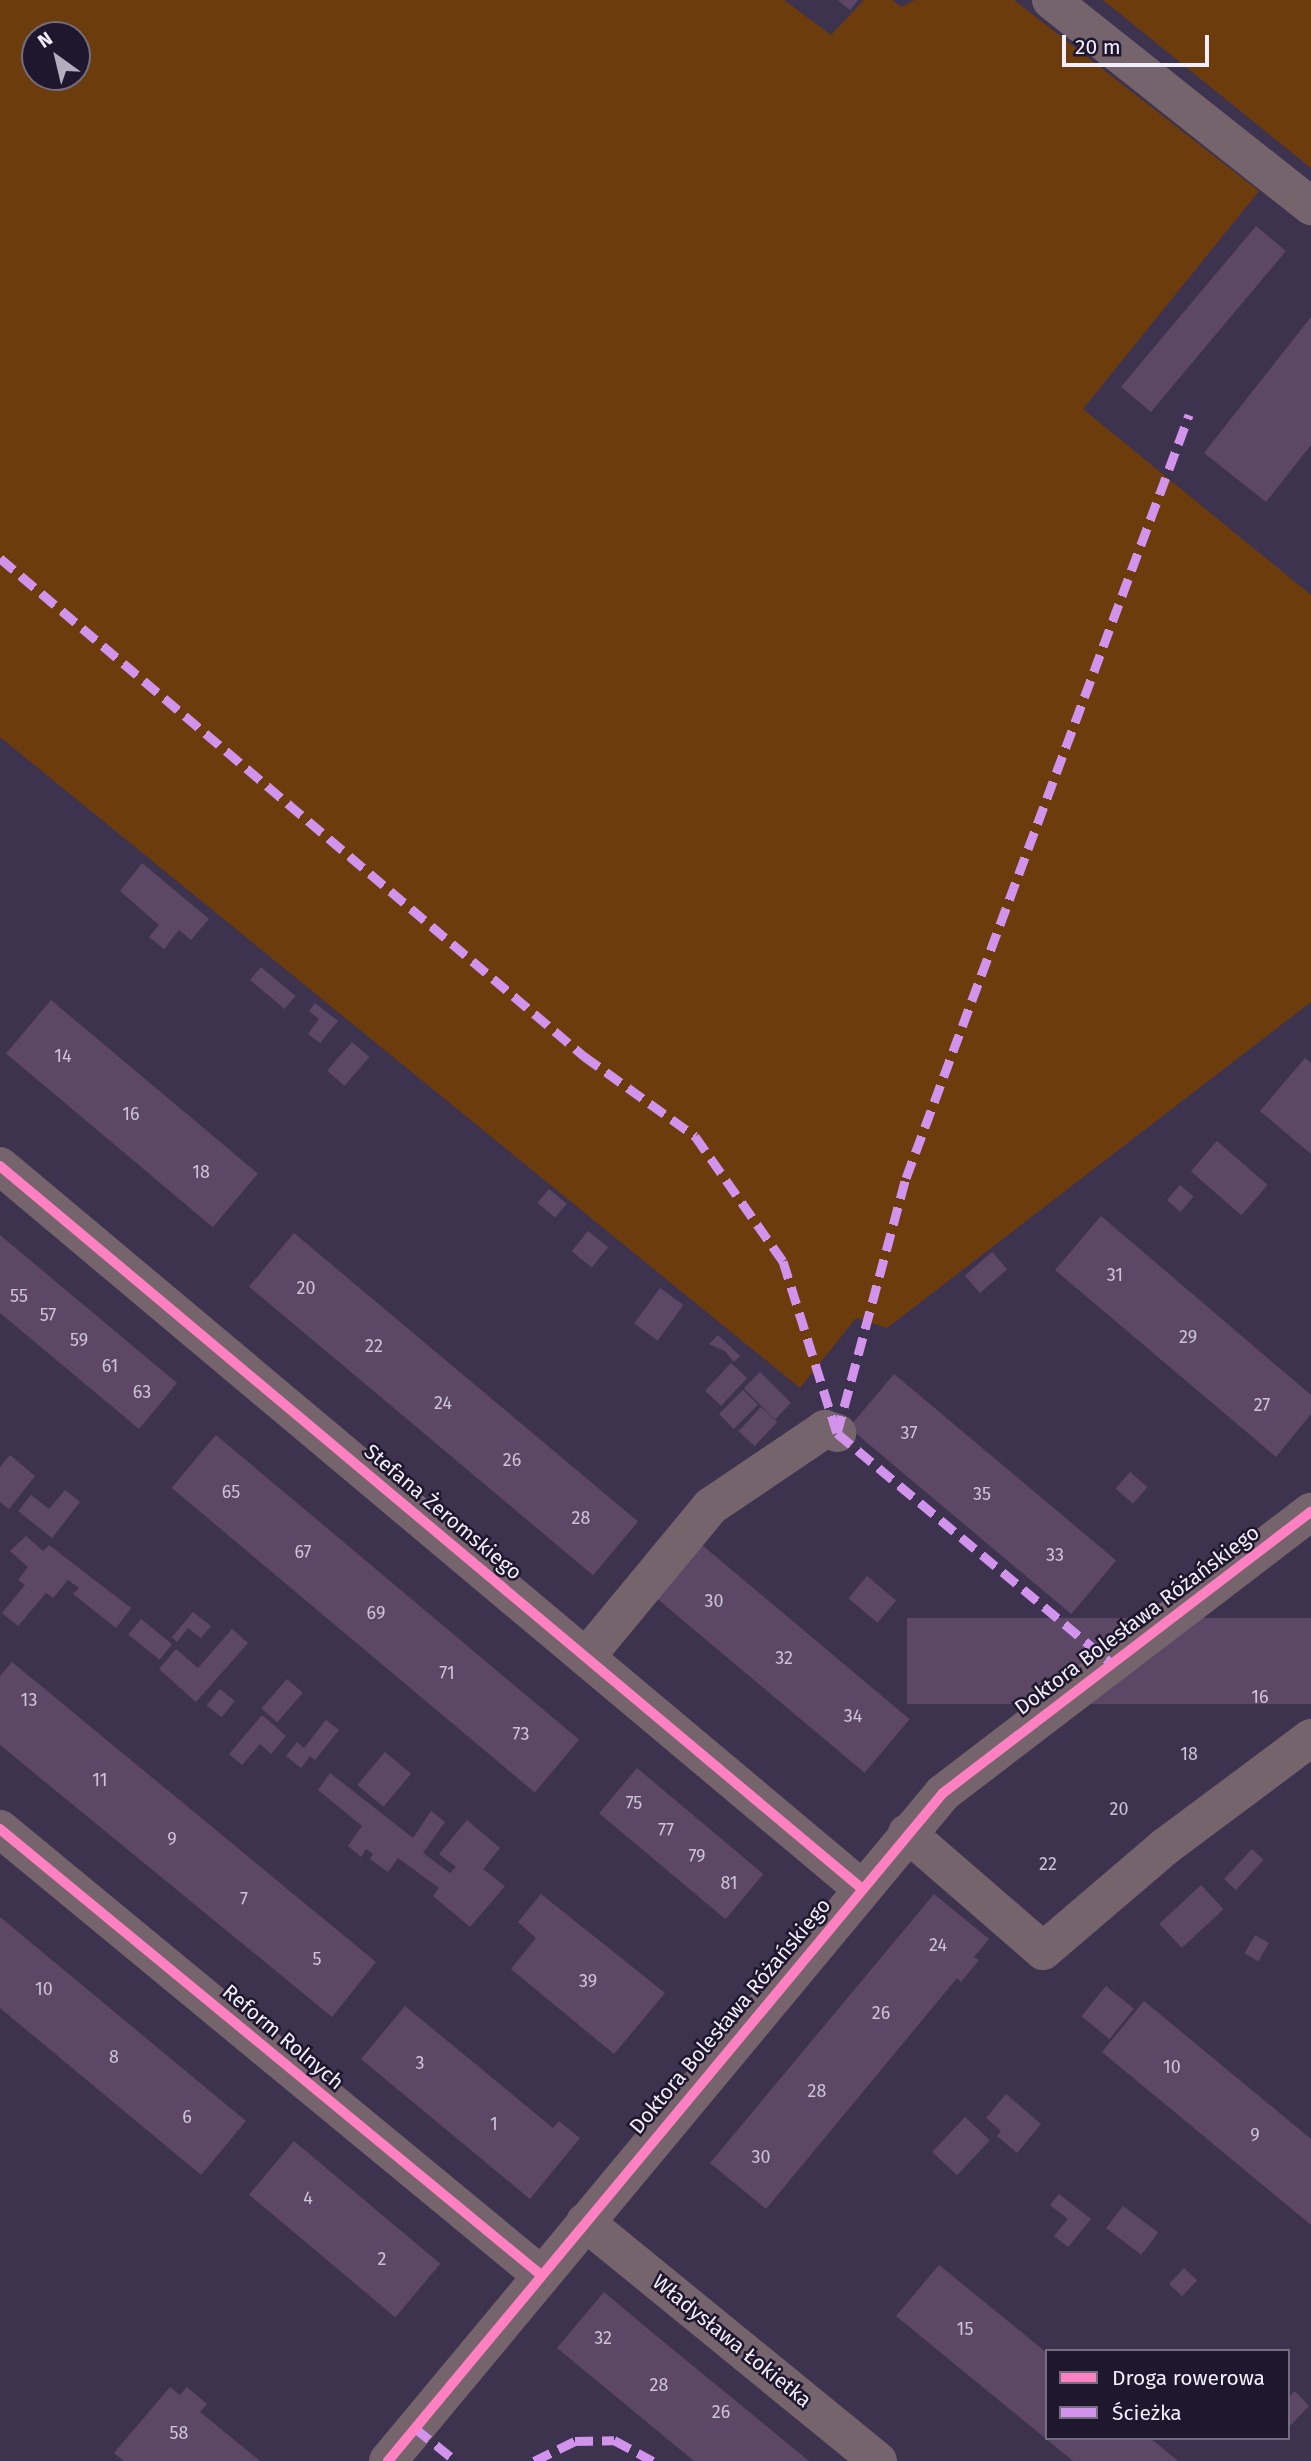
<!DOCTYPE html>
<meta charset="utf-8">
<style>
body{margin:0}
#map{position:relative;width:1311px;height:2461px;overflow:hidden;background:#3d334e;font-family:"Fira Sans",sans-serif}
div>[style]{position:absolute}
.green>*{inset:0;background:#6c3c0c}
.building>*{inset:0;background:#5c4866;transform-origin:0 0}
.minor>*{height:38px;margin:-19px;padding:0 19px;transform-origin:19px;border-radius:19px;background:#76646d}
.quiet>*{height:9px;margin-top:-4.5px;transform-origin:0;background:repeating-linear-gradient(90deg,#d193ec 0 18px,transparent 0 27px)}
.cycleway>*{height:10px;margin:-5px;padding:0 5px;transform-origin:5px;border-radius:5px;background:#ff80c0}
span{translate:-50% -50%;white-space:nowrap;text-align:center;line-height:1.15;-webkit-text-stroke:5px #1e172d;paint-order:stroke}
.number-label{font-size:18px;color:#ccc4d6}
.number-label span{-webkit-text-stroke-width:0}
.street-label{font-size:21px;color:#f2eefb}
.legend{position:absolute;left:1045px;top:2349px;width:245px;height:91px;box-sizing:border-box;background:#1e172d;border:2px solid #736d7f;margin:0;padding:9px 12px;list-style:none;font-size:21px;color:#f2eefb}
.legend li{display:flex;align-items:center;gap:14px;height:35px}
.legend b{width:35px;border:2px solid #736d7f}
.north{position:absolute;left:21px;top:21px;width:70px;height:70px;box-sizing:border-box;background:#1e172d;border:2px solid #736d7f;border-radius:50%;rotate:326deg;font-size:19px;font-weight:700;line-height:28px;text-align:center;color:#f2eefb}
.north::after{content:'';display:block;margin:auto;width:24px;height:32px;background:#b3adbe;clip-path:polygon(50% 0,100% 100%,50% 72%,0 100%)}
.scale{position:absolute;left:1062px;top:35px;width:147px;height:32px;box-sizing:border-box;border:4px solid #f2eefb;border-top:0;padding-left:9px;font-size:21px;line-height:24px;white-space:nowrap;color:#f2eefb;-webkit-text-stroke:5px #1e172d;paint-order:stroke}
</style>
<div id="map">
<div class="green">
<div style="clip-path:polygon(evenodd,0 0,784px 0,831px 35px,864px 0,892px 0,901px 7px,915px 0,1014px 0,1259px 191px,1083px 409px,1311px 595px,1311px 1002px,887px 1328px,856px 1318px,800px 1388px,0 737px,0 0,77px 35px,77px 77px,35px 77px,35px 35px,77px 35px)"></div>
<div style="clip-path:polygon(1103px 0,1311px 0,1311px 168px)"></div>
</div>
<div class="building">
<div style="clip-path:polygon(838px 0,858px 0,850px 10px)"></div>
<div style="left:1256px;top:226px;width:39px;height:210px;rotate:40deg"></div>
<div style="clip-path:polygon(1311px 317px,1311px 445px,1266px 502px,1204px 453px)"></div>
<div style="clip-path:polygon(142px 863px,209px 919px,191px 940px,179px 930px,164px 949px,149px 937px,159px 925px,120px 891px)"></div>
<div style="left:261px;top:967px;width:45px;height:17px;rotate:40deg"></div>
<div style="left:51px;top:1000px;width:270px;height:70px;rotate:40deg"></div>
<div style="clip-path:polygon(315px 1003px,338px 1021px,320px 1043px,308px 1034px,319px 1019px,309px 1011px)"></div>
<div style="left:352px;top:1042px;width:23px;height:38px;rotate:41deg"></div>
<div style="clip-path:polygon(1305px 1058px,1311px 1063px,1311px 1154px,1260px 1111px)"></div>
<div style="left:1217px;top:1141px;width:67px;height:40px;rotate:41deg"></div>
<div style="left:1180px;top:1185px;width:18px;height:20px;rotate:41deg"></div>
<div style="left:549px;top:1189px;width:23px;height:18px;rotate:40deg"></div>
<div style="clip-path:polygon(1101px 1216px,1311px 1395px,1311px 1414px,1276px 1457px,1055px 1270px)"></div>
<div style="left:588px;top:1231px;width:26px;height:26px;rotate:39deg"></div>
<div style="left:294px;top:1233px;width:449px;height:70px;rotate:40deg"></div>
<div style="clip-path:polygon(0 1235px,177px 1383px,139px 1429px,0 1313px)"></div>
<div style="left:992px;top:1252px;width:23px;height:36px;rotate:49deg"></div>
<div style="left:660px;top:1288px;width:29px;height:44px;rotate:36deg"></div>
<div style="clip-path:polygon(718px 1335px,740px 1356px,734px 1362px,725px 1351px,709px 1344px)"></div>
<div style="left:731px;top:1363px;width:22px;height:38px;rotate:43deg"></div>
<div style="left:760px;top:1372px;width:44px;height:23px;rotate:45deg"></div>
<div style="left:894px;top:1374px;width:290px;height:70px;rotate:40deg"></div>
<div style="left:743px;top:1390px;width:21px;height:34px;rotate:45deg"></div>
<div style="left:761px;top:1407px;width:22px;height:33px;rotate:43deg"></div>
<div style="left:216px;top:1435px;width:474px;height:69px;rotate:40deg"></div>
<div style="clip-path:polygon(10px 1455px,35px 1476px,9px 1509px,0 1502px,0 1467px)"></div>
<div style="left:1130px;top:1472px;width:23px;height:22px;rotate:41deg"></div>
<div style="clip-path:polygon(65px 1490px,80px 1502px,52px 1538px,18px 1511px,31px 1495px,49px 1509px)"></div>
<div style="clip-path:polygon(26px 1536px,43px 1551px,49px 1545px,131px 1608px,116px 1628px,73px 1594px,79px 1588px,68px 1580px,53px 1598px,46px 1593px,18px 1626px,2px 1613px,25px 1585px,18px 1580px,28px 1567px,10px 1551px)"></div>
<div style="left:702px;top:1545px;width:271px;height:70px;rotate:40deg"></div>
<div style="left:867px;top:1576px;width:38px;height:29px;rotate:40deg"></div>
<div style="clip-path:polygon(193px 1612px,211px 1626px,201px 1638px,188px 1628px,177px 1642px,172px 1637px)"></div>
<div style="left:1311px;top:1618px;width:86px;height:404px;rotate:90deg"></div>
<div style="left:141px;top:1619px;width:40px;height:20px;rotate:39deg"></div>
<div style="clip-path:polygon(232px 1629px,248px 1643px,196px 1702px,159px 1669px,176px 1649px,198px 1668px)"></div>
<div style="left:933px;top:1655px;width:17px;height:23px;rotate:45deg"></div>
<div style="clip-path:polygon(12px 1662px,376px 1962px,332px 2017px,0 1745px,0 1676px)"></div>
<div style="left:287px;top:1679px;width:21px;height:39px;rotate:41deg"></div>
<div style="left:220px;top:1689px;width:19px;height:21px;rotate:39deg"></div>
<div style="clip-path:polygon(262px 1715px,286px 1736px,271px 1754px,260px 1744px,242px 1765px,229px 1754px)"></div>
<div style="clip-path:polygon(326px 1720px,339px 1730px,315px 1760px,310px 1756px,301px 1768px,286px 1756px,297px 1742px,304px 1748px)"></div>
<div style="left:385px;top:1752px;width:34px;height:43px;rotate:40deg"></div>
<div style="left:637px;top:1768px;width:165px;height:59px;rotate:40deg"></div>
<div style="clip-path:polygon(330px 1773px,413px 1838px,431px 1811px,445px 1822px,423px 1853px,450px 1873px,456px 1867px,439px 1854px,467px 1820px,500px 1848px,483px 1869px,505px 1886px,470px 1927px,433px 1896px,439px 1888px,398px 1858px,388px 1872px,370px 1859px,373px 1854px,366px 1849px,361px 1857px,348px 1846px,362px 1826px,318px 1790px)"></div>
<div style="left:1252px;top:1849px;width:16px;height:41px;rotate:43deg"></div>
<div style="left:1201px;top:1885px;width:33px;height:57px;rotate:47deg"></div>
<div style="clip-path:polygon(541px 1894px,665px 1993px,614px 2054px,511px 1969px,536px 1938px,518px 1922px)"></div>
<div style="clip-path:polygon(934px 1894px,989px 1939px,974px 1957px,979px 1960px,961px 1982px,957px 1978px,766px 2209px,710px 2163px)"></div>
<div style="clip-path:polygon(0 1917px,246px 2121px,201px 2175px,0 2008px)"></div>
<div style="left:1255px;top:1935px;width:16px;height:21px;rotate:30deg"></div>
<div style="left:1106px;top:1986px;width:36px;height:39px;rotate:39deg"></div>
<div style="clip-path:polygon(1144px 2001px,1311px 2139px,1311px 2225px,1102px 2052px)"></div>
<div style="clip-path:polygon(405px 2006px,553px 2128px,559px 2121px,580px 2138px,530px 2199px,361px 2059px)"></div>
<div style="clip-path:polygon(1006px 2094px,1041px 2124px,1017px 2153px,997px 2136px,1001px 2131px,986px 2118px)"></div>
<div style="left:965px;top:2117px;width:34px;height:48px;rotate:43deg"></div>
<div style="left:294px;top:2141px;width:191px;height:70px;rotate:40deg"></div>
<div style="clip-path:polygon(1059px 2194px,1091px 2219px,1068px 2247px,1054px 2236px,1068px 2219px,1050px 2205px)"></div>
<div style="left:1123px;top:2206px;width:44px;height:28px;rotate:37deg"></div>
<div style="clip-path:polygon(939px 2265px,1047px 2353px,1047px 2438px,1150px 2438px,1178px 2461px,1073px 2461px,896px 2316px)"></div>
<div style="left:1184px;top:2268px;width:18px;height:22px;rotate:43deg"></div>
<div style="clip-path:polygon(604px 2292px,648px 2329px,809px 2461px,694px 2461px,557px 2348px)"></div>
<div style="clip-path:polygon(170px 2387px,180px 2395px,187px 2387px,207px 2404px,200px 2412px,260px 2461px,124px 2461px,114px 2453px)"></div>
<div style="clip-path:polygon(1295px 2391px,1309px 2406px,1288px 2428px,1288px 2398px)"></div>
</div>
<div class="minor">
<div style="left:1051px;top:0;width:332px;rotate:38.4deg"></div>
<div style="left:0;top:1166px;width:1124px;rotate:39.98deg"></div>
<div style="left:586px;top:1657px;width:196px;rotate:-50.4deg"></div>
<div style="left:711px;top:1506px;width:138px;rotate:-34deg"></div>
<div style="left:825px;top:1429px;width:13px;rotate:18deg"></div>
<div style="left:0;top:1829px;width:701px;rotate:39.5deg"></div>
<div style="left:907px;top:1833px;width:180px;rotate:40.9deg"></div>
<div style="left:1043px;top:1951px;width:162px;rotate:-40.5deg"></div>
<div style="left:1166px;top:1846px;width:181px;rotate:-36.7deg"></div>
<div style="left:585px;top:2222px;width:378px;rotate:39.2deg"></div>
<div style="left:388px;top:2461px;width:868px;rotate:-50.28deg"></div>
<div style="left:943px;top:1793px;width:463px;rotate:-37.4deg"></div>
</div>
<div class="quiet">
<div style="left:0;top:558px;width:768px;rotate:40.46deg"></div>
<div style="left:584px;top:1056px;width:137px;rotate:35.8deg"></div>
<div style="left:695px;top:1136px;width:153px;rotate:54.9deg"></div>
<div style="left:783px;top:1261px;width:180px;rotate:72.6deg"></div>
<div style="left:837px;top:1433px;width:359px;rotate:40deg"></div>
<div style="left:837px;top:1433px;width:264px;rotate:-74.9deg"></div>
<div style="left:906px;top:1178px;width:814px;rotate:-69.65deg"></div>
<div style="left:415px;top:2428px;width:53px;rotate:38.8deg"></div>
<div style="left:534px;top:2461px;width:46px;rotate:-26deg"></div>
<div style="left:575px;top:2441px;width:39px;rotate:-1deg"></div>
<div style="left:614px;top:2440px;width:44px;rotate:28.3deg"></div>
</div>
<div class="cycleway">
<div style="left:0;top:1166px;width:1124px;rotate:39.98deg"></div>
<div style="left:0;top:1829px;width:701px;rotate:39.5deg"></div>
<div style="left:388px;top:2461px;width:868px;rotate:-50.28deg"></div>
<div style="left:943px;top:1793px;width:463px;rotate:-37.4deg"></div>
</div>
<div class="number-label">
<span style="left:63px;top:1056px">14</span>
<span style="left:131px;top:1114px">16</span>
<span style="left:201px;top:1172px">18</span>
<span style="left:1115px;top:1275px">31</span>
<span style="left:306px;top:1288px">20</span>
<span style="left:19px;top:1296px">55</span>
<span style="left:48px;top:1315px">57</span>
<span style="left:1188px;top:1337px">29</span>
<span style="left:79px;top:1340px">59</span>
<span style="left:374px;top:1346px">22</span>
<span style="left:110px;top:1366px">61</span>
<span style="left:142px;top:1392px">63</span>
<span style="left:443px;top:1403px">24</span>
<span style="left:1262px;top:1405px">27</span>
<span style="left:909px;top:1433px">37</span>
<span style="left:512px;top:1460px">26</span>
<span style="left:231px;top:1492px">65</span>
<span style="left:982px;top:1494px">35</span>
<span style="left:581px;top:1518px">28</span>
<span style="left:303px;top:1552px">67</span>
<span style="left:1055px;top:1555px">33</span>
<span style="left:714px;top:1601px">30</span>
<span style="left:376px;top:1613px">69</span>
<span style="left:784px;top:1658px">32</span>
<span style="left:447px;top:1673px">71</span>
<span style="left:1260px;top:1697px">16</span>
<span style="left:29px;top:1700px">13</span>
<span style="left:853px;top:1716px">34</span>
<span style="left:521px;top:1734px">73</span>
<span style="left:1189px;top:1754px">18</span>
<span style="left:100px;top:1780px">11</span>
<span style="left:634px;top:1803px">75</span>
<span style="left:1119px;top:1809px">20</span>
<span style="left:666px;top:1830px">77</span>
<span style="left:172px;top:1839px">9</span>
<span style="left:697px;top:1856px">79</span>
<span style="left:1048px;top:1864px">22</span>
<span style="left:729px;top:1883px">81</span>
<span style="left:244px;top:1899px">7</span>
<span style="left:938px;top:1945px">24</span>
<span style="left:317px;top:1959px">5</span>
<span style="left:588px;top:1981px">39</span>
<span style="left:44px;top:1989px">10</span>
<span style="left:881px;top:2013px">26</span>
<span style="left:114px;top:2057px">8</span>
<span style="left:420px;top:2063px">3</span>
<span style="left:1172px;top:2067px">10</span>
<span style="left:817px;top:2091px">28</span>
<span style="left:187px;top:2117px">6</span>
<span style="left:494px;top:2124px">1</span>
<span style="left:1255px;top:2135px">9</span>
<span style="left:761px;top:2157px">30</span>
<span style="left:308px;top:2198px">4</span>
<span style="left:382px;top:2259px">2</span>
<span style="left:965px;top:2329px">15</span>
<span style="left:603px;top:2338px">32</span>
<span style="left:659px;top:2385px">28</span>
<span style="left:721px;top:2412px">26</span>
<span style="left:179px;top:2433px">58</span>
</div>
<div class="street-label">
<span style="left:443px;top:1512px;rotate:40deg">Stefana Żeromskiego</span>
<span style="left:1137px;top:1620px;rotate:-37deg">Doktora Bolesława Różańskiego</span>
<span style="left:730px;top:2016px;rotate:-50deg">Doktora Bolesława Różańskiego</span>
<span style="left:283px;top:2037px;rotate:40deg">Reform Rolnych</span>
<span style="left:732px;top:2341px;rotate:39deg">Władysława Łokietka</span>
</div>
<ul class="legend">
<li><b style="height:9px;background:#ff80c0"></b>Droga rowerowa</li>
<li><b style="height:9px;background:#d193ec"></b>Ścieżka</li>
</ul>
<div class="north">N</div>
<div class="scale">20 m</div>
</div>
